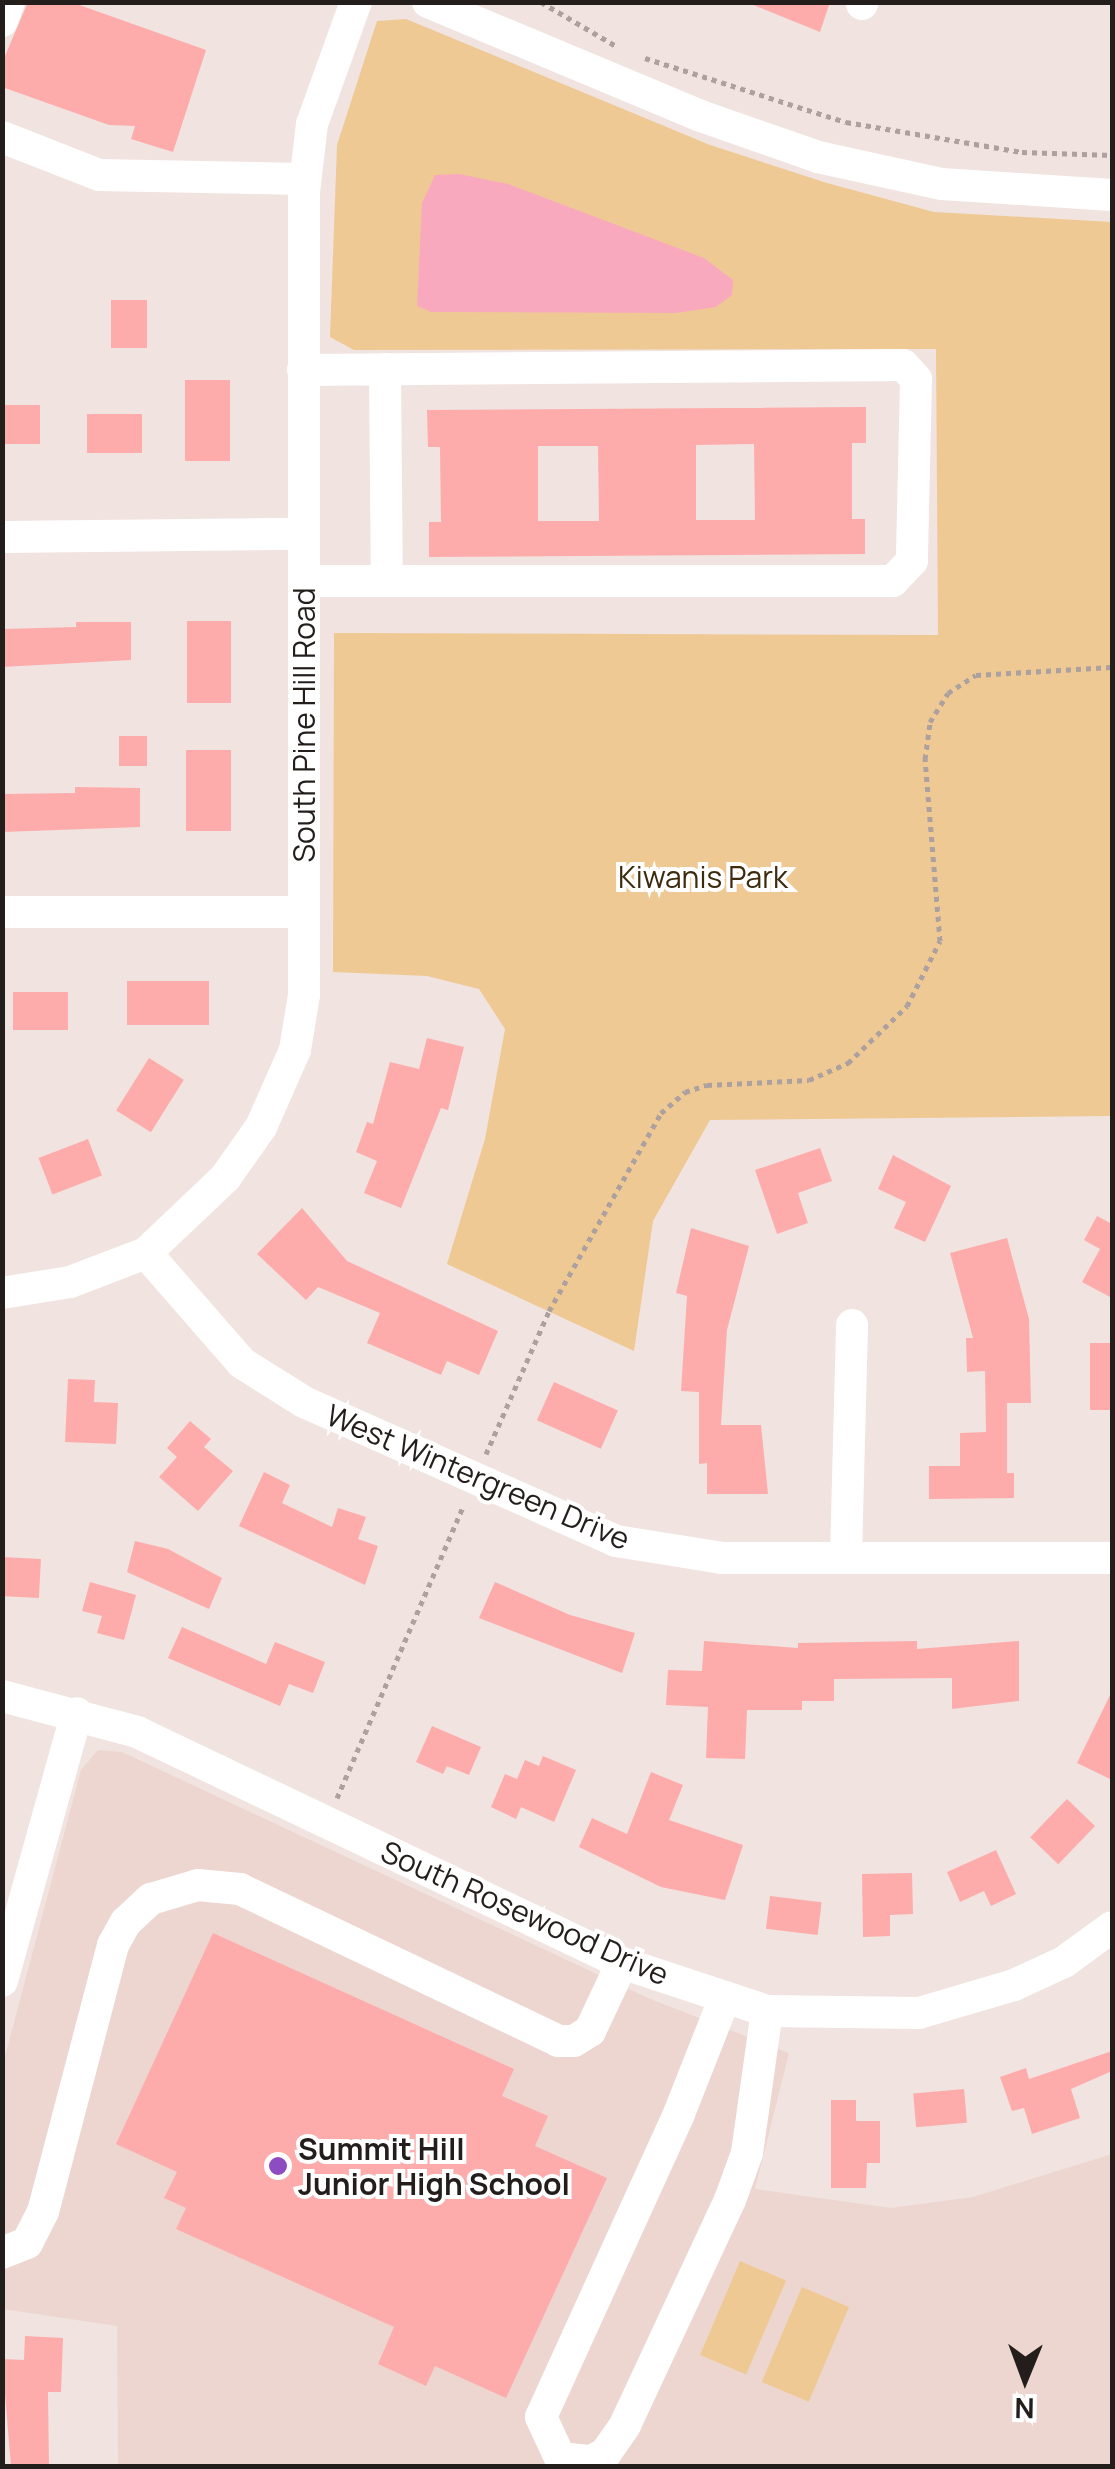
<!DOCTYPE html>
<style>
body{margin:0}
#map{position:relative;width:1115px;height:2469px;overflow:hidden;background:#f1e3df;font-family:Manrope,sans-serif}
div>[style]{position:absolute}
.built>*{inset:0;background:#ecd6cf}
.green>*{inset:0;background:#efc994;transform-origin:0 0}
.water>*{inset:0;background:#f9a9be}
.building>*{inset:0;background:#fdacab;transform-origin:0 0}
.path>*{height:5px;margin-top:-2.5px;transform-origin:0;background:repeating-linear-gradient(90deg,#aca19e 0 5px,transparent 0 10px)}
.minor>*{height:32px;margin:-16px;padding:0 16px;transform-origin:16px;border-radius:16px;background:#fff}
.dots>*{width:28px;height:28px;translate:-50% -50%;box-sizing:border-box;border:5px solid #fff;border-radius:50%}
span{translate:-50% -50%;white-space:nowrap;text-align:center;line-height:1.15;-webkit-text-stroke:8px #fff;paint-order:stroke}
.street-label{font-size:30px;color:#231e1c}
.park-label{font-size:30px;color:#3e2b0f}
.poi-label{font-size:30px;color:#231e1c;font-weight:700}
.left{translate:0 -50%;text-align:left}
.frame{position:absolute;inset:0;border:5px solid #231e1c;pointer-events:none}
.north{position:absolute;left:975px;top:2329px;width:100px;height:100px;-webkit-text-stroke:8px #fff;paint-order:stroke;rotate:181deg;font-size:28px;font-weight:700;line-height:40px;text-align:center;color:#231e1c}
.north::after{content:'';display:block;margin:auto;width:35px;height:45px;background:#231e1c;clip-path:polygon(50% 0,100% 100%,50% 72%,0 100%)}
</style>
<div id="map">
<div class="built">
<div style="clip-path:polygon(98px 1750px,122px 1752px,648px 1998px,789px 2053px,755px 2189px,891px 2208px,973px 2197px,1112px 2154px,1112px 2466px,118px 2466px,117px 2326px,3px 2309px,3px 2064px,81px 1770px)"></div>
</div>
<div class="green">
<div style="clip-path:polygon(406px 19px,710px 145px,827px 183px,934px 212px,1112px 222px,1112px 1116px,710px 1120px,653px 1221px,634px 1351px,447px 1264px,485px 1139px,505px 1029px,479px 989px,427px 976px,333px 972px,334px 633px,938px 635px,936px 349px,354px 350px,330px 337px,337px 145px,377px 21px)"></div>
<div style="left:740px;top:2261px;width:50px;height:102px;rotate:23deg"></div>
<div style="left:802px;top:2287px;width:51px;height:103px;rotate:23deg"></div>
</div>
<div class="water">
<div style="clip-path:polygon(459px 174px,508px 184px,704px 258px,733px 280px,732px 295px,716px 307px,676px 313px,431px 312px,417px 306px,422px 203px,435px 175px)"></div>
</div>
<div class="building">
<div style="clip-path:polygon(28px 2px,71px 2px,206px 50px,173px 152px,131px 139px,135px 126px,109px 125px,2px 87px,2px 63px)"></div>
<div style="clip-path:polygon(746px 2px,830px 2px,820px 32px)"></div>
<div style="left:111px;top:300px;width:36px;height:48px"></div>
<div style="left:185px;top:380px;width:45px;height:81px"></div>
<div style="left:2px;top:405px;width:38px;height:39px"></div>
<div style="clip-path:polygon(evenodd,866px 407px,866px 443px,852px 443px,852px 519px,865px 519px,865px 554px,429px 557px,429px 522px,441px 522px,440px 447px,428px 447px,427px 410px,866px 407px,754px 444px,755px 520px,696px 520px,696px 445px,754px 444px,866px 407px,538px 446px,598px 446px,599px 521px,538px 521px,538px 446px)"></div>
<div style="left:87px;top:414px;width:55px;height:39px"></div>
<div style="left:187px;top:621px;width:44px;height:82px"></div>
<div style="clip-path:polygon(76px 622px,131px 622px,131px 660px,2px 667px,2px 629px,76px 627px)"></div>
<div style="left:119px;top:736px;width:28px;height:30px"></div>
<div style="left:231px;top:750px;width:81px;height:45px;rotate:90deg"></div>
<div style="clip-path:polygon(75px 787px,140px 788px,140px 827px,2px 832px,2px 794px,75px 793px)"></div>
<div style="left:127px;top:981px;width:82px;height:44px"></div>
<div style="left:13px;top:992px;width:55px;height:38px"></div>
<div style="clip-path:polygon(427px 1038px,464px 1047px,448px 1110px,441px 1108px,401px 1208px,364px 1193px,377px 1161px,356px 1152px,367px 1122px,373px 1124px,390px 1062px,419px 1069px)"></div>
<div style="left:149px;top:1058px;width:41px;height:62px;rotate:32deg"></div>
<div style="left:88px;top:1139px;width:39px;height:53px;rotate:69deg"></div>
<div style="clip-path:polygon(820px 1148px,832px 1181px,798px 1193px,808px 1223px,777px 1234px,755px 1170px)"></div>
<div style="clip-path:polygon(893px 1155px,951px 1186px,925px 1242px,894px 1228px,906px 1202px,878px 1189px)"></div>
<div style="clip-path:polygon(302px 1208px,347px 1261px,498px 1331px,479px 1375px,447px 1361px,441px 1375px,367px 1343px,380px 1313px,318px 1287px,306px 1300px,257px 1254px)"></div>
<div style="clip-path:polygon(1097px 1216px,1112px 1224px,1112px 1298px,1082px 1282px,1100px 1249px,1084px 1240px)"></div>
<div style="clip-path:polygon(691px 1228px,749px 1246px,727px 1330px,721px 1425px,761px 1425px,768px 1494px,707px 1494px,707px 1463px,699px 1464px,699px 1392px,681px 1391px,687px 1296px,676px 1293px)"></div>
<div style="clip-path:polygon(1007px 1238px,1029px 1319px,1031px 1403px,1007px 1403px,1007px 1473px,1014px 1473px,1014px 1498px,929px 1499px,929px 1466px,960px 1466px,960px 1433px,986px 1432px,985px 1371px,967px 1372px,966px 1338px,973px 1338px,950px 1253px)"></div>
<div style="left:1090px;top:1343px;width:22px;height:67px"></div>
<div style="clip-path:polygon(68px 1379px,95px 1380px,94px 1402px,118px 1403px,116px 1444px,65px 1442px)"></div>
<div style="left:554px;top:1382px;width:70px;height:42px;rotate:24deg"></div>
<div style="clip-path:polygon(190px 1421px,211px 1439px,204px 1447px,233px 1471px,198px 1511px,159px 1477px,177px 1457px,167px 1448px)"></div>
<div style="clip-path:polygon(264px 1472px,290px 1485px,282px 1503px,332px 1527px,338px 1508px,366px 1517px,358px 1539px,378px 1546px,365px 1585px,239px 1526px)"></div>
<div style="clip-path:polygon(135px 1541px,168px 1549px,222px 1578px,209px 1609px,127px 1572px)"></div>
<div style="left:2px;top:1557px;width:39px;height:39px;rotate:3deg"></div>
<div style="clip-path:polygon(90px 1582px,136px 1595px,124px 1640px,97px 1633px,102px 1616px,82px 1611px)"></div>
<div style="clip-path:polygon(495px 1582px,570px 1615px,635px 1633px,622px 1673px,479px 1618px)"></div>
<div style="clip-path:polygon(182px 1627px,266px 1664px,275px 1642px,325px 1662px,313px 1693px,289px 1684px,280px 1706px,168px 1658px)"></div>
<div style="clip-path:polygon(704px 1641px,798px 1648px,798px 1643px,917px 1641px,917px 1649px,1019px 1641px,1019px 1701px,952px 1709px,952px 1678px,834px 1679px,834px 1701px,802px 1701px,802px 1710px,747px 1710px,745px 1759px,706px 1758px,708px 1707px,666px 1705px,668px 1670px,702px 1671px)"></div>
<div style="clip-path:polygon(1112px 1691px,1112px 1780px,1077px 1763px)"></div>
<div style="clip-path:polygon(432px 1726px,481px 1747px,469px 1775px,447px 1766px,443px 1774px,416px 1762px)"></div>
<div style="clip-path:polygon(543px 1756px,576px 1770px,554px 1822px,521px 1807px,516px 1819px,491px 1807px,505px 1774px,517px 1779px,525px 1760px,539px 1766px)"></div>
<div style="clip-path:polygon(651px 1772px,683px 1785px,669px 1820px,743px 1845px,725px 1900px,661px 1887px,579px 1847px,592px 1818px,627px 1834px)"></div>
<div style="left:1067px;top:1799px;width:39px;height:53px;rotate:44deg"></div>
<div style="clip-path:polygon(996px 1850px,1016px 1894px,991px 1906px,984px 1891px,960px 1902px,947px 1872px)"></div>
<div style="clip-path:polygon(912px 1873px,913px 1914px,890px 1915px,890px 1936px,863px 1937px,862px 1874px)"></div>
<div style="left:770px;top:1896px;width:52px;height:33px;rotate:7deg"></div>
<div style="clip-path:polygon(213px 1933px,514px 2069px,502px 2096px,548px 2116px,535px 2146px,607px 2178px,506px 2398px,435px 2366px,426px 2386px,378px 2364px,394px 2327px,176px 2229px,186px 2208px,164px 2198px,177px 2172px,116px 2144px)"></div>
<div style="clip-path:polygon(1112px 2051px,1112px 2071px,1071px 2089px,1080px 2118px,1032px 2134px,1024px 2108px,1012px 2111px,1000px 2077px,1026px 2068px,1029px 2079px)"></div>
<div style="left:964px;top:2089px;width:34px;height:51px;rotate:85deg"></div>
<div style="clip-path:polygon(831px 2100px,856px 2100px,856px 2121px,880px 2121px,880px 2163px,867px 2163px,866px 2188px,831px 2188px)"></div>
<div style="clip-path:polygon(25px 2336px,63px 2338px,61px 2392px,48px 2392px,49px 2466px,11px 2466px,2px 2359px,24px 2360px)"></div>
</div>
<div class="path">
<div style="left:541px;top:2px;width:87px;rotate:30.4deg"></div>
<div style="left:645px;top:58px;width:211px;rotate:17.7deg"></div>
<div style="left:846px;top:122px;width:179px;rotate:9.7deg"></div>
<div style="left:1022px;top:152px;width:90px;rotate:1.9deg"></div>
<div style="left:486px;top:1454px;width:156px;rotate:-66.2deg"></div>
<div style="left:549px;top:1311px;width:227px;rotate:-60.5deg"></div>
<div style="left:661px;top:1113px;width:32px;rotate:-41deg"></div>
<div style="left:685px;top:1092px;width:23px;rotate:-18deg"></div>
<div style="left:707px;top:1085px;width:102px;rotate:-2.8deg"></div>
<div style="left:809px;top:1080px;width:43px;rotate:-23.6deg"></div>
<div style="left:848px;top:1063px;width:82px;rotate:-44deg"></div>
<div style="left:907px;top:1006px;width:73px;rotate:-63.1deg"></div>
<div style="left:940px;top:941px;width:183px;rotate:-94.7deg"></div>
<div style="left:925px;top:759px;width:37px;rotate:-82deg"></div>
<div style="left:930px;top:722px;width:34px;rotate:-58deg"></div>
<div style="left:948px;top:693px;width:33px;rotate:-33deg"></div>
<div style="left:976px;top:675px;width:136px;rotate:-3.4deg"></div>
<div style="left:337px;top:1798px;width:319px;rotate:-66.6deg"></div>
</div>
<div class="minor">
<div style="left:428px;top:2px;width:293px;rotate:22.7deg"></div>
<div style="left:698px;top:115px;width:127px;rotate:19.3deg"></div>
<div style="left:818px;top:157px;width:127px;rotate:12.3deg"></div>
<div style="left:942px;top:184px;width:170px;rotate:3.7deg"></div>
<div style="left:862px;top:4px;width:2px;rotate:-90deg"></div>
<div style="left:2px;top:21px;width:20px;rotate:-70deg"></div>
<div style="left:2px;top:137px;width:104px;rotate:21.4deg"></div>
<div style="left:99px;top:175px;width:206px;rotate:1.1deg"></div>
<div style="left:385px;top:369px;width:212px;rotate:89.5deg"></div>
<div style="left:303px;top:370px;width:600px;rotate:-0.48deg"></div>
<div style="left:903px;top:365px;width:19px;rotate:47deg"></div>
<div style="left:916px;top:379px;width:182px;rotate:91.3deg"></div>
<div style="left:912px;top:561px;width:28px;rotate:134deg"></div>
<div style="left:893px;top:581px;width:589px;rotate:180deg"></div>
<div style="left:2px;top:537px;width:301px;rotate:-0.6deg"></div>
<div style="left:2px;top:912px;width:302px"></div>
<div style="left:146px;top:1253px;width:146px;rotate:48.9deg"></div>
<div style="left:242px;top:1363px;width:73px;rotate:32.2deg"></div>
<div style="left:304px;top:1402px;width:342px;rotate:24deg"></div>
<div style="left:616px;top:1541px;width:107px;rotate:9.1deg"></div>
<div style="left:722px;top:1558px;width:390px"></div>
<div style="left:2px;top:1293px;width:69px;rotate:-9.2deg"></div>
<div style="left:70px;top:1282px;width:81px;rotate:-20.9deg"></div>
<div style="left:146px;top:1253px;width:109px;rotate:-43.5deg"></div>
<div style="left:225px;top:1178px;width:62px;rotate:-54.8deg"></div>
<div style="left:261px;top:1127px;width:84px;rotate:-66.2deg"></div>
<div style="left:295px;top:1050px;width:56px;rotate:-80.7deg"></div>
<div style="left:304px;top:995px;width:803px;rotate:-90deg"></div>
<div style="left:304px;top:192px;width:68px;rotate:-83.3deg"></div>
<div style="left:312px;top:124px;width:130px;rotate:-70.2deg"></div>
<div style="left:846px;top:1556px;width:231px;rotate:-88.5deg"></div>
<div style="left:2px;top:1696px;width:140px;rotate:14.9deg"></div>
<div style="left:137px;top:1732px;width:537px;rotate:25.47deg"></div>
<div style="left:622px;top:1963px;width:153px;rotate:18.3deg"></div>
<div style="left:767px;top:2011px;width:152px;rotate:0.8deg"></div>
<div style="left:919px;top:2013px;width:99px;rotate:-16.4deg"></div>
<div style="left:1014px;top:1985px;width:55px;rotate:-24.7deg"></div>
<div style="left:1064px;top:1962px;width:59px;rotate:-36.1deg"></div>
<div style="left:2px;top:1981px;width:278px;rotate:-74.4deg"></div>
<div style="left:725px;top:1997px;width:126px;rotate:111.5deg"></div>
<div style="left:679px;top:2114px;width:333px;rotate:114.5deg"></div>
<div style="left:541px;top:2417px;width:45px;rotate:65.1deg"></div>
<div style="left:560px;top:2458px;width:31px;rotate:6deg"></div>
<div style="left:591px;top:2461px;width:16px;rotate:-27deg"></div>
<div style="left:605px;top:2454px;width:35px;rotate:-55deg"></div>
<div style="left:625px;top:2425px;width:248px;rotate:-65deg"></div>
<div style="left:730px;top:2200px;width:50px;rotate:-70.1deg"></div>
<div style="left:747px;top:2153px;width:143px;rotate:-82deg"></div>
<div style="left:2px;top:2253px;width:27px;rotate:-22deg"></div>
<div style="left:27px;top:2243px;width:35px;rotate:-63deg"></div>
<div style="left:43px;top:2212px;width:276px;rotate:-75.3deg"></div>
<div style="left:113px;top:1945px;width:26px;rotate:-61deg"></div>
<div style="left:126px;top:1922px;width:34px;rotate:-43deg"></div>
<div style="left:151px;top:1899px;width:49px;rotate:-16.6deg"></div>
<div style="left:198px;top:1885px;width:42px;rotate:5.4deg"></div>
<div style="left:240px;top:1889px;width:352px;rotate:25.5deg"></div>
<div style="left:558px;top:2041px;width:16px"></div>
<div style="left:574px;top:2041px;width:19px;rotate:-32deg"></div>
<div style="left:590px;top:2031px;width:75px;rotate:-64.8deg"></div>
</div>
<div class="dots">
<div style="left:278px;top:2166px;background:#8d4cc1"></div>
</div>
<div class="street-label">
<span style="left:304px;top:725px;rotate:-90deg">South Pine Hill Road</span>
<span style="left:478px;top:1477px;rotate:23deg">West Wintergreen Drive</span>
<span style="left:525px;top:1913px;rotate:24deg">South Rosewood Drive</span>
</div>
<div class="park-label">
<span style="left:703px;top:877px">Kiwanis Park</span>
</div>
<div class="poi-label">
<span class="left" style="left:298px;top:2166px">Summit Hill<br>Junior High School</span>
</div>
<div class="frame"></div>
<div class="north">N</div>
</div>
